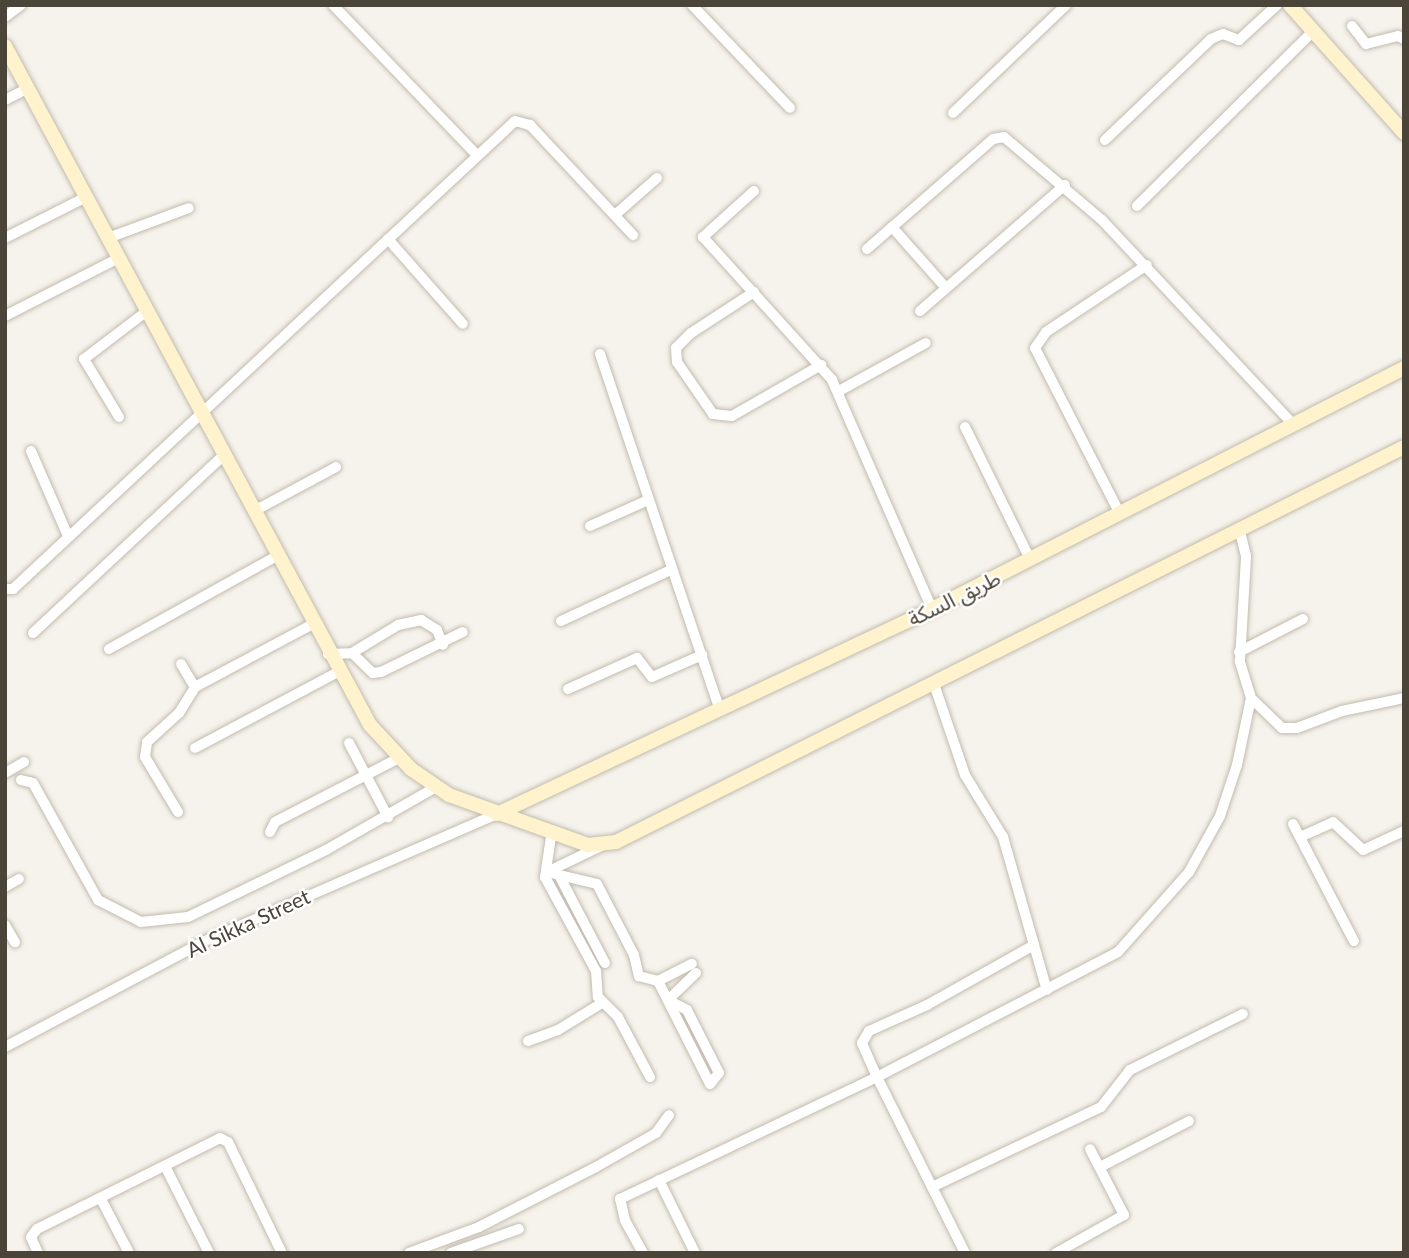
<!DOCTYPE html>
<meta charset="utf-8">
<style>
body{margin:0}
#map{position:relative;width:1409px;height:1258px;overflow:hidden;background:#f6f3ec;font-family:Lato,"Noto Sans Arabic",sans-serif}
div>[style]{position:absolute}
.roads{filter:drop-shadow(0 0 2px #c2bbae) drop-shadow(0 0 2px #c2bbae)}
.minor>*{height:10px;margin:-5px;padding:0 5px;transform-origin:5px;border-radius:5px;background:#fff}
.secondary>*{height:14px;margin:-7px;padding:0 7px;transform-origin:7px;border-radius:7px;background:#fff3cd}
span{translate:-50% -50%;white-space:nowrap;text-align:center;line-height:1.15;-webkit-text-stroke:5px #fff;paint-order:stroke}
.street-label{font-size:21px;color:#4b4439}
.frame{position:absolute;inset:0;border:7px solid #4b4439;pointer-events:none}
</style>
<div id="map">
<div class="roads">
<div class="minor">
<div style="left:333px;top:5px;width:208px;rotate:46.2deg"></div>
<div style="left:692px;top:5px;width:142px;rotate:46.4deg"></div>
<div style="left:5px;top:17px;width:20px;rotate:-37deg"></div>
<div style="left:1352px;top:26px;width:23px;rotate:52deg"></div>
<div style="left:1366px;top:44px;width:33px;rotate:-14deg"></div>
<div style="left:1398px;top:36px;width:7px;rotate:27deg"></div>
<div style="left:5px;top:100px;width:25px;rotate:-27deg"></div>
<div style="left:953px;top:113px;width:156px;rotate:-43.7deg"></div>
<div style="left:1105px;top:140px;width:146px;rotate:-43.6deg"></div>
<div style="left:1211px;top:39px;width:13px;rotate:-23deg"></div>
<div style="left:1223px;top:34px;width:17px;rotate:21deg"></div>
<div style="left:1239px;top:40px;width:52px;rotate:-42.6deg"></div>
<div style="left:754px;top:191px;width:69px;rotate:138deg"></div>
<div style="left:703px;top:237px;width:193px;rotate:47.9deg"></div>
<div style="left:832px;top:380px;width:250px;rotate:66.4deg"></div>
<div style="left:1137px;top:206px;width:250px;rotate:-44.8deg"></div>
<div style="left:615px;top:215px;width:56px;rotate:-41.4deg"></div>
<div style="left:892px;top:227px;width:81px;rotate:48.5deg"></div>
<div style="left:5px;top:238px;width:91px;rotate:-26.8deg"></div>
<div style="left:108px;top:238px;width:86px;rotate:-20.3deg"></div>
<div style="left:388px;top:239px;width:113px;rotate:48.6deg"></div>
<div style="left:867px;top:249px;width:167px;rotate:-41.1deg"></div>
<div style="left:993px;top:139px;width:11px;rotate:-10deg"></div>
<div style="left:1004px;top:137px;width:128px;rotate:40.3deg"></div>
<div style="left:1102px;top:220px;width:281px;rotate:46.9deg"></div>
<div style="left:754px;top:292px;width:75px;rotate:146.9deg"></div>
<div style="left:691px;top:333px;width:21px;rotate:135deg"></div>
<div style="left:676px;top:348px;width:14px;rotate:86deg"></div>
<div style="left:677px;top:362px;width:63px;rotate:55.3deg"></div>
<div style="left:713px;top:414px;width:19px;rotate:6deg"></div>
<div style="left:732px;top:416px;width:103px;rotate:-29.8deg"></div>
<div style="left:920px;top:311px;width:192px;rotate:-41deg"></div>
<div style="left:5px;top:316px;width:128px;rotate:-27deg"></div>
<div style="left:600px;top:354px;width:373px;rotate:71.4deg"></div>
<div style="left:839px;top:391px;width:99px;rotate:-28.9deg"></div>
<div style="left:119px;top:417px;width:68px;rotate:-121.1deg"></div>
<div style="left:84px;top:359px;width:79px;rotate:-37.3deg"></div>
<div style="left:965px;top:427px;width:147px;rotate:63.8deg"></div>
<div style="left:31px;top:451px;width:93px;rotate:66.5deg"></div>
<div style="left:254px;top:511px;width:93px;rotate:-28.2deg"></div>
<div style="left:1119px;top:512px;width:184px;rotate:-117.1deg"></div>
<div style="left:1035px;top:348px;width:19px;rotate:-55deg"></div>
<div style="left:1046px;top:332px;width:121px;rotate:-33.6deg"></div>
<div style="left:590px;top:526px;width:64px;rotate:-24.1deg"></div>
<div style="left:5px;top:589px;width:8px"></div>
<div style="left:13px;top:589px;width:686px;rotate:-42.99deg"></div>
<div style="left:515px;top:121px;width:16px;rotate:15deg"></div>
<div style="left:530px;top:125px;width:151px;rotate:46.9deg"></div>
<div style="left:561px;top:621px;width:121px;rotate:-24.9deg"></div>
<div style="left:33px;top:633px;width:261px;rotate:-43deg"></div>
<div style="left:109px;top:649px;width:192px;rotate:-29deg"></div>
<div style="left:1239px;top:652px;width:72px;rotate:-27.3deg"></div>
<div style="left:352px;top:653px;width:29px;rotate:44deg"></div>
<div style="left:373px;top:673px;width:8px;rotate:-7deg"></div>
<div style="left:381px;top:672px;width:91px;rotate:-26deg"></div>
<div style="left:328px;top:654px;width:24px;rotate:-2deg"></div>
<div style="left:352px;top:653px;width:54px;rotate:-31.3deg"></div>
<div style="left:398px;top:625px;width:24px;rotate:-12deg"></div>
<div style="left:421px;top:620px;width:19px;rotate:32deg"></div>
<div style="left:437px;top:630px;width:16px;rotate:68deg"></div>
<div style="left:181px;top:664px;width:27px;rotate:59deg"></div>
<div style="left:934px;top:684px;width:96px;rotate:71.2deg"></div>
<div style="left:965px;top:775px;width:73px;rotate:58.5deg"></div>
<div style="left:1003px;top:837px;width:159px;rotate:74deg"></div>
<div style="left:568px;top:689px;width:76px;rotate:-24.2deg"></div>
<div style="left:637px;top:658px;width:24px;rotate:52deg"></div>
<div style="left:652px;top:677px;width:55px;rotate:-23.7deg"></div>
<div style="left:1251px;top:698px;width:43px;rotate:44.1deg"></div>
<div style="left:1282px;top:728px;width:15px"></div>
<div style="left:1297px;top:728px;width:48px;rotate:-20.7deg"></div>
<div style="left:1342px;top:711px;width:63px;rotate:-11.8deg"></div>
<div style="left:349px;top:743px;width:84px;rotate:62.2deg"></div>
<div style="left:195px;top:748px;width:162px;rotate:-28deg"></div>
<div style="left:5px;top:773px;width:22px;rotate:-30deg"></div>
<div style="left:21px;top:780px;width:12px;rotate:14deg"></div>
<div style="left:33px;top:783px;width:134px;rotate:60.9deg"></div>
<div style="left:98px;top:900px;width:48px;rotate:27.1deg"></div>
<div style="left:141px;top:922px;width:47px;rotate:-6.1deg"></div>
<div style="left:188px;top:917px;width:153px;rotate:-25.9deg"></div>
<div style="left:326px;top:850px;width:127px;rotate:-29.8deg"></div>
<div style="left:178px;top:812px;width:64px;rotate:-121deg"></div>
<div style="left:145px;top:757px;width:15px;rotate:-82deg"></div>
<div style="left:147px;top:742px;width:43px;rotate:-42.2deg"></div>
<div style="left:179px;top:713px;width:31px;rotate:-58deg"></div>
<div style="left:195px;top:687px;width:134px;rotate:-28.1deg"></div>
<div style="left:1293px;top:824px;width:132px;rotate:62.5deg"></div>
<div style="left:552px;top:830px;width:48px;rotate:98.5deg"></div>
<div style="left:545px;top:877px;width:107px;rotate:61.5deg"></div>
<div style="left:596px;top:971px;width:26px;rotate:86deg"></div>
<div style="left:598px;top:997px;width:28px;rotate:45deg"></div>
<div style="left:618px;top:1017px;width:68px;rotate:61.9deg"></div>
<div style="left:270px;top:832px;width:11px;rotate:-63deg"></div>
<div style="left:275px;top:822px;width:140px;rotate:-27.3deg"></div>
<div style="left:1300px;top:837px;width:36px;rotate:-24deg"></div>
<div style="left:1333px;top:822px;width:41px;rotate:43deg"></div>
<div style="left:1363px;top:850px;width:45px;rotate:-24.9deg"></div>
<div style="left:547px;top:872px;width:51px;rotate:13.5deg"></div>
<div style="left:597px;top:884px;width:80px;rotate:62.5deg"></div>
<div style="left:634px;top:955px;width:22px;rotate:77deg"></div>
<div style="left:639px;top:976px;width:20px;rotate:15deg"></div>
<div style="left:658px;top:981px;width:115px;rotate:63.2deg"></div>
<div style="left:710px;top:1084px;width:14px;rotate:-51deg"></div>
<div style="left:719px;top:1073px;width:71px;rotate:-116.9deg"></div>
<div style="left:687px;top:1010px;width:21px;rotate:-152deg"></div>
<div style="left:547px;top:872px;width:60px;rotate:-25.7deg"></div>
<div style="left:560px;top:877px;width:97px;rotate:62.4deg"></div>
<div style="left:5px;top:887px;width:16px;rotate:-30deg"></div>
<div style="left:5px;top:925px;width:20px;rotate:60deg"></div>
<div style="left:658px;top:981px;width:38px;rotate:-27deg"></div>
<div style="left:668px;top:1000px;width:39px;rotate:-44deg"></div>
<div style="left:528px;top:1041px;width:32px;rotate:-20deg"></div>
<div style="left:558px;top:1030px;width:52px;rotate:-31.5deg"></div>
<div style="left:5px;top:1047px;width:226px;rotate:-27.9deg"></div>
<div style="left:205px;top:941px;width:318px;rotate:-23.5deg"></div>
<div style="left:165px;top:1166px;width:97px;rotate:63.2deg"></div>
<div style="left:1100px;top:1167px;width:100px;rotate:-27.3deg"></div>
<div style="left:659px;top:1180px;width:81px;rotate:63.7deg"></div>
<div style="left:932px;top:1187px;width:187px;rotate:-25.3deg"></div>
<div style="left:1101px;top:1107px;width:47px;rotate:-51.9deg"></div>
<div style="left:1130px;top:1070px;width:126px;rotate:-26.4deg"></div>
<div style="left:101px;top:1199px;width:61px;rotate:62.6deg"></div>
<div style="left:38px;top:1253px;width:17px;rotate:-114deg"></div>
<div style="left:31px;top:1237px;width:10px;rotate:-53deg"></div>
<div style="left:37px;top:1229px;width:204px;rotate:-26.4deg"></div>
<div style="left:220px;top:1138px;width:9px;rotate:27deg"></div>
<div style="left:228px;top:1142px;width:123px;rotate:64.1deg"></div>
<div style="left:409px;top:1253px;width:75px;rotate:-20.4deg"></div>
<div style="left:479px;top:1227px;width:131px;rotate:-27.1deg"></div>
<div style="left:596px;top:1167px;width:69px;rotate:-29.5deg"></div>
<div style="left:656px;top:1133px;width:22px;rotate:-54deg"></div>
<div style="left:451px;top:1253px;width:72px;rotate:-19.4deg"></div>
<div style="left:643px;top:1253px;width:38px;rotate:-119deg"></div>
<div style="left:625px;top:1220px;width:22px;rotate:-103deg"></div>
<div style="left:620px;top:1199px;width:284px;rotate:-25.4deg"></div>
<div style="left:877px;top:1077px;width:37px;rotate:-114deg"></div>
<div style="left:862px;top:1043px;width:14px;rotate:-60deg"></div>
<div style="left:869px;top:1031px;width:64px;rotate:-24.1deg"></div>
<div style="left:927px;top:1005px;width:123px;rotate:-29.3deg"></div>
<div style="left:965px;top:1253px;width:197px;rotate:-116.6deg"></div>
<div style="left:877px;top:1077px;width:271px;rotate:-27.4deg"></div>
<div style="left:1118px;top:952px;width:107px;rotate:-48.4deg"></div>
<div style="left:1189px;top:872px;width:64px;rotate:-61deg"></div>
<div style="left:1220px;top:816px;width:54px;rotate:-71.6deg"></div>
<div style="left:1237px;top:765px;width:68px;rotate:-78.2deg"></div>
<div style="left:1251px;top:698px;width:39px;rotate:-107deg"></div>
<div style="left:1240px;top:661px;width:105px;rotate:-86.7deg"></div>
<div style="left:1246px;top:556px;width:25px;rotate:-104deg"></div>
<div style="left:1056px;top:1253px;width:78px;rotate:-29.2deg"></div>
<div style="left:1124px;top:1215px;width:74px;rotate:-117.3deg"></div>
</div>
<div class="secondary">
<div style="left:1290px;top:5px;width:171px;rotate:48.3deg"></div>
<div style="left:5px;top:46px;width:771px;rotate:61.74deg"></div>
<div style="left:370px;top:725px;width:60px;rotate:47deg"></div>
<div style="left:411px;top:769px;width:46px;rotate:34.4deg"></div>
<div style="left:449px;top:795px;width:148px;rotate:19.8deg"></div>
<div style="left:588px;top:845px;width:28px;rotate:-6deg"></div>
<div style="left:616px;top:842px;width:881px;rotate:-26.62deg"></div>
<div style="left:497px;top:814px;width:481px;rotate:-25.2deg"></div>
<div style="left:932px;top:609px;width:530px;rotate:-27.05deg"></div>
</div>
</div>
<div class="street-label">
<span style="left:954px;top:598px;rotate:-26deg">طريق السكة</span>
<span style="left:248px;top:923px;rotate:-25deg">Al Sikka Street</span>
</div>
<div class="frame"></div>
</div>
